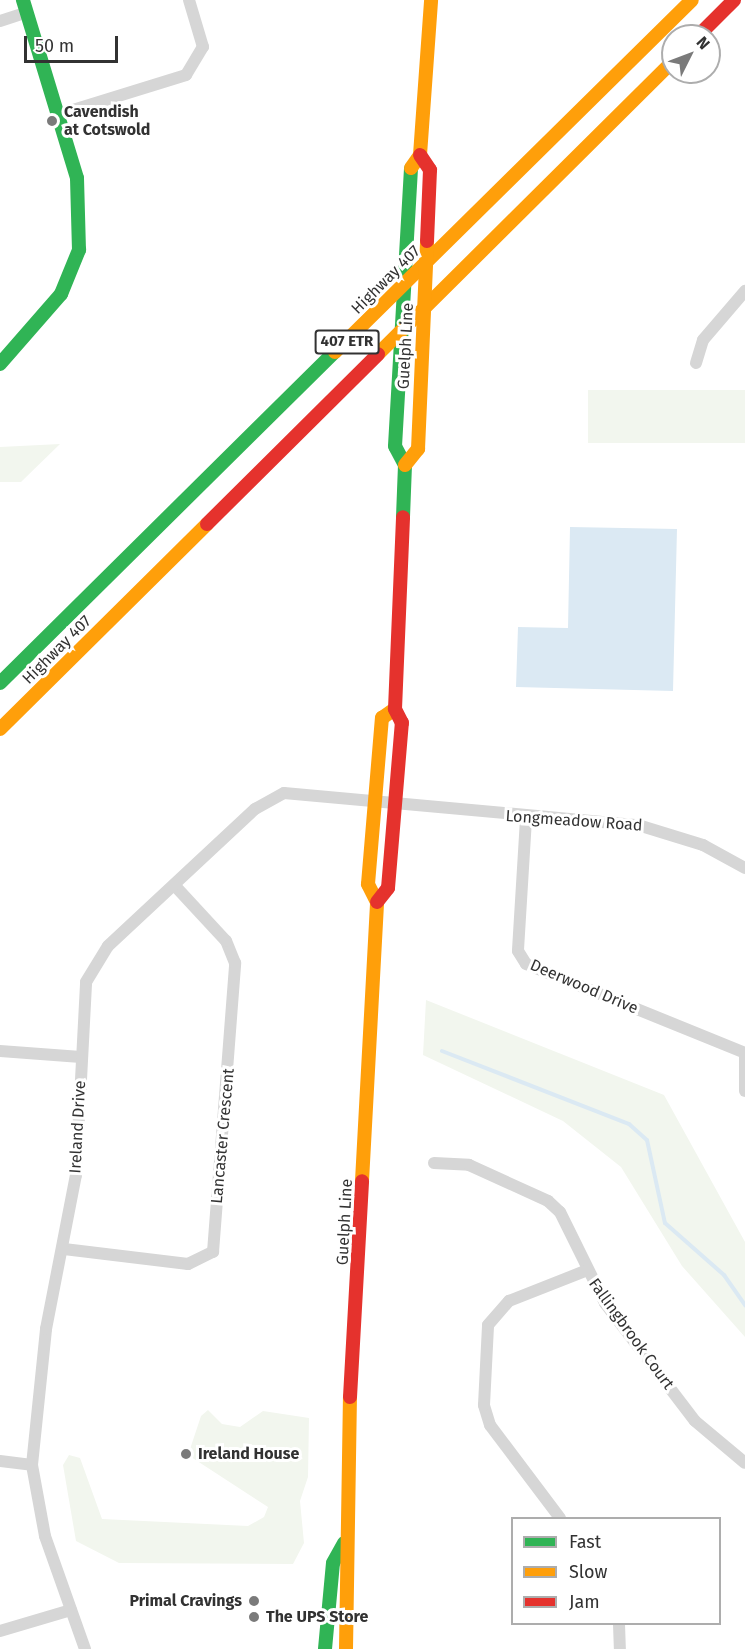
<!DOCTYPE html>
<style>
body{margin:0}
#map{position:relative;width:745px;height:1649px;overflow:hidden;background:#fff;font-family:"Fira Sans",sans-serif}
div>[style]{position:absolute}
.green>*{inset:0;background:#f2f6ee;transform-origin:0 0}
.water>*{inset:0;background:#dbe9f3}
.stream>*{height:4px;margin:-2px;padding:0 2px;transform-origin:2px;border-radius:2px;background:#dbe9f3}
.street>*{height:12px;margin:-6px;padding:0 6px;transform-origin:6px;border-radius:6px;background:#d6d6d6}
.fast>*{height:14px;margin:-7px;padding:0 7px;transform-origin:7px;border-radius:7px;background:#30b455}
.slow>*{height:14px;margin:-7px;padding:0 7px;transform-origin:7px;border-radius:7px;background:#ff9f0a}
.jam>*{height:14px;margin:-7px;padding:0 7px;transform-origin:7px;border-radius:7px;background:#e5322d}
.dots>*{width:16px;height:16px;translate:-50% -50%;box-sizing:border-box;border:3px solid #fff;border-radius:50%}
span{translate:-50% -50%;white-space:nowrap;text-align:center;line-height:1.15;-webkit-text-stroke:6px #fff;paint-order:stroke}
.shield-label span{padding:2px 4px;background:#fff;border:2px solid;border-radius:4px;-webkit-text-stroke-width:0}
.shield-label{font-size:15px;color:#323232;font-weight:700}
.poi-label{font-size:16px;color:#323232;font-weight:700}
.left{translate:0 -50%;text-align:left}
.right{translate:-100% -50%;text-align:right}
.street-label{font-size:16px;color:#323232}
.legend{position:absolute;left:511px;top:1517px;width:210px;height:108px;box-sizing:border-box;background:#fff;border:2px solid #adadad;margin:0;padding:8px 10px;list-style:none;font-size:18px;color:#323232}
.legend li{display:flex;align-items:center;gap:12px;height:30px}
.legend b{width:30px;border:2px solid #adadad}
.north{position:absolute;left:661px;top:24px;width:60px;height:60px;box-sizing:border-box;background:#fff;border:2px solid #adadad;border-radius:50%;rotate:48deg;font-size:16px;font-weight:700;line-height:24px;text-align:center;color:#323232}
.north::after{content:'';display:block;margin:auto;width:21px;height:27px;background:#7a7a7a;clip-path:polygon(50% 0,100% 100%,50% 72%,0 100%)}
.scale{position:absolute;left:24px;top:36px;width:94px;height:27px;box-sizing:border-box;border:3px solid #323232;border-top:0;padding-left:8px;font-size:18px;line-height:21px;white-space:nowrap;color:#323232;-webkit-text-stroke:4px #fff;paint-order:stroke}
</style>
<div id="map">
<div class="green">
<div style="left:745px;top:390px;width:53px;height:157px;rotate:90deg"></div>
<div style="clip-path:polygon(60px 444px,21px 482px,0 482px,0 447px)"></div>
<div style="clip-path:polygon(426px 1000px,664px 1095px,745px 1242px,745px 1337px,682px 1266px,621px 1167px,563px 1121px,423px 1055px)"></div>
<div style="clip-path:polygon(208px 1410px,222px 1424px,240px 1427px,263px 1411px,309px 1418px,308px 1477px,300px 1501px,304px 1543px,293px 1564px,119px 1563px,76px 1541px,63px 1465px,69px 1455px,80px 1458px,102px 1519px,248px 1526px,264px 1517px,268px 1507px,188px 1455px,201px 1416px)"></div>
</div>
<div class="water">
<div style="clip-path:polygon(570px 527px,677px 529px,673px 691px,516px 687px,518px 627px,568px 628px)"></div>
</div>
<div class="stream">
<div style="left:442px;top:1051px;width:201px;rotate:21.3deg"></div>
<div style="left:629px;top:1124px;width:24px;rotate:42deg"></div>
<div style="left:647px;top:1140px;width:85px;rotate:77.8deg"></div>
<div style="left:665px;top:1223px;width:79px;rotate:41.4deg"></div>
<div style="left:724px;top:1275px;width:37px;rotate:55deg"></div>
</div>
<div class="street">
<div style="left:0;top:21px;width:28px;rotate:-18deg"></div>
<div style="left:60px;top:114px;width:132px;rotate:-17.2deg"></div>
<div style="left:186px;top:75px;width:33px;rotate:-59deg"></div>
<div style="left:203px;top:47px;width:49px;rotate:-106.6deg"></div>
<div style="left:696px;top:363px;width:24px;rotate:-73deg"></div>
<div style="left:703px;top:340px;width:65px;rotate:-49.4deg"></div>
<div style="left:526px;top:819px;width:132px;rotate:93.5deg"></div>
<div style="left:518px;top:951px;width:15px;rotate:58deg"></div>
<div style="left:526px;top:964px;width:236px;rotate:22.1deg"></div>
<div style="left:0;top:1051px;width:81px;rotate:4.2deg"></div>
<div style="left:745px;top:1056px;width:35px;rotate:90deg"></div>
<div style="left:434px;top:1163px;width:35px;rotate:3deg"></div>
<div style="left:469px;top:1165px;width:87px;rotate:24.5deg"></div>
<div style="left:548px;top:1201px;width:16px;rotate:43deg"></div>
<div style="left:560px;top:1212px;width:102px;rotate:63.7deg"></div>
<div style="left:605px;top:1303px;width:148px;rotate:52.7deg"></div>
<div style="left:695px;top:1421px;width:65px;rotate:40deg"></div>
<div style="left:64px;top:1249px;width:125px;rotate:6.9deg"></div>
<div style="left:188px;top:1264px;width:28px;rotate:-26deg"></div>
<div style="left:213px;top:1252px;width:290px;rotate:-85.6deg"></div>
<div style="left:235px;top:963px;width:24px;rotate:-112deg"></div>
<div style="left:226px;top:941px;width:72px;rotate:-132.8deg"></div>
<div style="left:0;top:1461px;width:32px;rotate:7deg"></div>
<div style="left:560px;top:1518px;width:116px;rotate:-127deg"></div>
<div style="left:490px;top:1425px;width:21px;rotate:-107deg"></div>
<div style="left:484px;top:1405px;width:80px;rotate:-87.1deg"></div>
<div style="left:488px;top:1325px;width:32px;rotate:-49deg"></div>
<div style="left:509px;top:1301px;width:82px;rotate:-21.5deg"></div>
<div style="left:619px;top:1624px;width:25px;rotate:88deg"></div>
<div style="left:0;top:1631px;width:74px;rotate:-16.5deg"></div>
<div style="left:85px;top:1649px;width:120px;rotate:-109.5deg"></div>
<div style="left:45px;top:1536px;width:72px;rotate:-100.4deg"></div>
<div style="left:32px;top:1465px;width:137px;rotate:-84.1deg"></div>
<div style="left:46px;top:1329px;width:157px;rotate:-79deg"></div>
<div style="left:76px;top:1175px;width:193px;rotate:-87deg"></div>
<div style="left:86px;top:982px;width:42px;rotate:-58.6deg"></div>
<div style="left:108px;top:946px;width:201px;rotate:-43deg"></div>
<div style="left:255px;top:809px;width:33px;rotate:-29deg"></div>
<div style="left:284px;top:793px;width:355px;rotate:5.2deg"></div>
<div style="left:638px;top:825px;width:68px;rotate:17.1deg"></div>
<div style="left:703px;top:845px;width:48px;rotate:28.7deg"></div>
</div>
<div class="fast">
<div style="left:0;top:364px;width:93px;rotate:-48.9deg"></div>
<div style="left:61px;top:294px;width:48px;rotate:-67.8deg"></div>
<div style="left:79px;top:250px;width:72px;rotate:-91.6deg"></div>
<div style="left:77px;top:178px;width:186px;rotate:-106.9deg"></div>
<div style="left:403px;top:517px;width:52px;rotate:-87.8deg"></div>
<div style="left:405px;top:465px;width:21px;rotate:-118deg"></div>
<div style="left:395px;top:446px;width:278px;rotate:-86.7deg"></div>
<div style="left:0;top:683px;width:471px;rotate:-44.7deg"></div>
<div style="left:325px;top:1649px;width:86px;rotate:-84.7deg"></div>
<div style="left:333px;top:1563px;width:23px;rotate:-61deg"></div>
</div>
<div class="slow">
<div style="left:411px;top:168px;width:16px;rotate:-55deg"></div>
<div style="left:420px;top:155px;width:155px;rotate:-85.9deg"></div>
<div style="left:335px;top:352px;width:501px;rotate:-44.6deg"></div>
<div style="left:378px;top:354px;width:416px;rotate:-44.8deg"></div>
<div style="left:405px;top:465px;width:21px;rotate:-51deg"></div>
<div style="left:418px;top:449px;width:208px;rotate:-87.5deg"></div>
<div style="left:0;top:729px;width:291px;rotate:-44.7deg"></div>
<div style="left:362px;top:1181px;width:279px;rotate:-86.9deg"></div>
<div style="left:377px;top:902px;width:20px;rotate:-117deg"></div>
<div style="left:368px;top:884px;width:167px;rotate:-85.2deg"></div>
<div style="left:382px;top:718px;width:16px;rotate:-35deg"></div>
<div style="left:346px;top:1649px;width:252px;rotate:-89.1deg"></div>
</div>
<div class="jam">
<div style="left:698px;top:36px;width:51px;rotate:-45deg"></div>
<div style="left:420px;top:155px;width:18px;rotate:56deg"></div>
<div style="left:430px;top:170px;width:71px;rotate:92.4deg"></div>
<div style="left:207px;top:524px;width:241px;rotate:-44.8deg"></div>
<div style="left:377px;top:902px;width:18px;rotate:-52deg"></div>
<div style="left:388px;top:888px;width:166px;rotate:-85.2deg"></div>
<div style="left:402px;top:723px;width:16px;rotate:-117deg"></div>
<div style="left:395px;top:709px;width:192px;rotate:-87.6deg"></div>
<div style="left:350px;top:1397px;width:216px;rotate:-86.8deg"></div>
</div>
<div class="dots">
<div style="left:52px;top:121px;background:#7a7a7a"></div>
<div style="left:186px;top:1454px;background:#7a7a7a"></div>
<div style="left:254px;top:1601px;background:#7a7a7a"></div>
<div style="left:254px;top:1617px;background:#7a7a7a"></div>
</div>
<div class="shield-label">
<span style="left:347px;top:342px">407 ETR</span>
</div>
<div class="poi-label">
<span class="left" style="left:64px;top:121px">Cavendish<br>at Cotswold</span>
<span class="left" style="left:198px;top:1454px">Ireland House</span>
<span class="right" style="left:242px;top:1601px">Primal Cravings</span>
<span class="left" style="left:266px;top:1617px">The UPS Store</span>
</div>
<div class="street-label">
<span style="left:386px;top:280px;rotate:-45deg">Highway 407</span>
<span style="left:406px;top:346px;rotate:-87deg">Guelph Line</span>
<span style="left:57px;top:650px;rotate:-45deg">Highway 407</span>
<span style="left:574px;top:821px;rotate:4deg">Longmeadow Road</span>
<span style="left:584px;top:987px;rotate:23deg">Deerwood Drive</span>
<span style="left:78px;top:1127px;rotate:-87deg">Ireland Drive</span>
<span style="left:223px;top:1136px;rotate:-85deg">Lancaster Crescent</span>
<span style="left:345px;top:1222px;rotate:-87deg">Guelph Line</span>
<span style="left:631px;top:1334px;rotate:54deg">Fallingbrook Court</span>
</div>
<ul class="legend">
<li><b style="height:8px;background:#30b455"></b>Fast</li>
<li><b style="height:8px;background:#ff9f0a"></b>Slow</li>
<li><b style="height:8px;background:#e5322d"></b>Jam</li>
</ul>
<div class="north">N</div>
<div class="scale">50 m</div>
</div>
